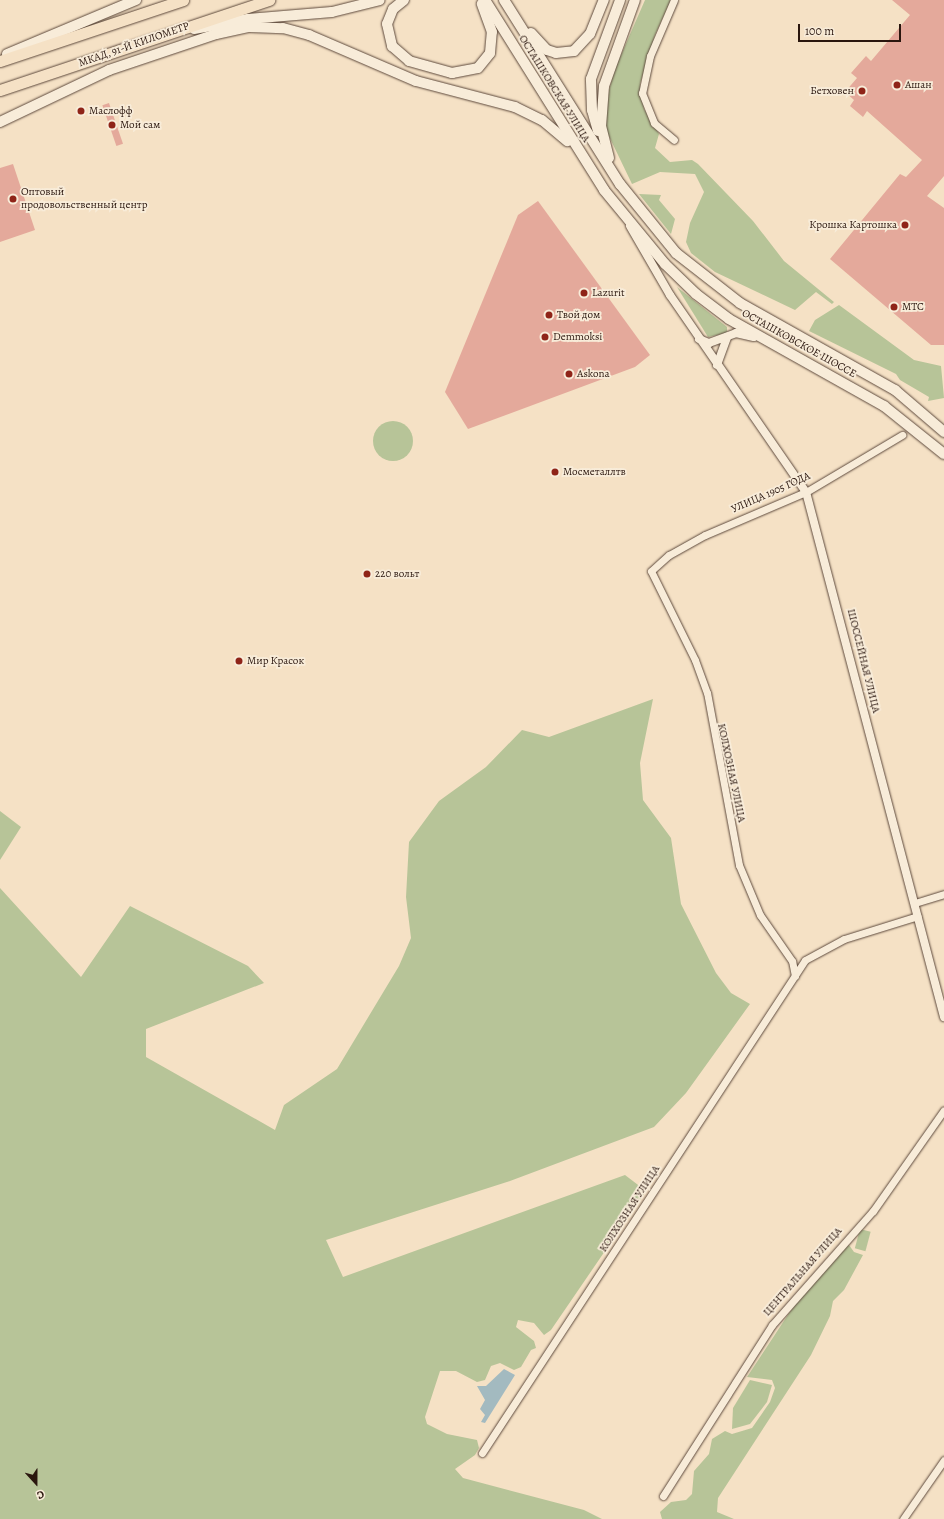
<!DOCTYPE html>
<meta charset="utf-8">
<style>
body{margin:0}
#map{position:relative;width:944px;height:1519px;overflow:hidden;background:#f5e1c5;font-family:Alegreya,serif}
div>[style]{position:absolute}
.green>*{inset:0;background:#b7c498;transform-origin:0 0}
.round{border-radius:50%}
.water>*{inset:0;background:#a3bac0}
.building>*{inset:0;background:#e4a99b;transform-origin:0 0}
.roads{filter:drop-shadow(0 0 1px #5d493c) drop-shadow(0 0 1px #5d493c)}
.minor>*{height:7px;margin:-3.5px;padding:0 3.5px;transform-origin:3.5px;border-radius:3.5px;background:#f8ecd9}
.tertiary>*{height:8px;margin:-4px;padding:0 4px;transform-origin:4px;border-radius:4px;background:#f8ecd9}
.secondary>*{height:10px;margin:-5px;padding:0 5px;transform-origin:5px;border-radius:5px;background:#f8ecd9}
.trunk>*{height:11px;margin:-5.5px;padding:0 5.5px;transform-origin:5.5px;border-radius:5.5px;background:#f5e1c5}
.dots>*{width:11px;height:11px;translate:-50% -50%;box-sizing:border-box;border:2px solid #f8ecd9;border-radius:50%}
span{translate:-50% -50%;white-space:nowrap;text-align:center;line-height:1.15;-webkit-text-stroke:3.5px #f8ecd9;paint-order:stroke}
.street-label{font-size:11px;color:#2a160e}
.poi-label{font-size:11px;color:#2a160e}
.left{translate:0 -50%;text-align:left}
.right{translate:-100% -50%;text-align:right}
.north{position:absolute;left:16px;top:1463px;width:40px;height:40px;-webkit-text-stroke:3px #f8ecd9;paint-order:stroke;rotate:159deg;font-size:11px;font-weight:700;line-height:16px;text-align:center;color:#2a160e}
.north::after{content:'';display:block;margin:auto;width:14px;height:18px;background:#2a160e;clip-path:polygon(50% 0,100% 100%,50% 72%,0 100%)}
.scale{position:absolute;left:798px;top:24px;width:103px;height:18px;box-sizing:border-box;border:2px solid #2a160e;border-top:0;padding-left:5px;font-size:12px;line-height:14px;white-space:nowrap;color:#2a160e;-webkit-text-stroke:3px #f8ecd9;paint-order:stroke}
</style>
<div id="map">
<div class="green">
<div style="clip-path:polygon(645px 0,671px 0,655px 35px,640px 84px,644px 109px,659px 134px,655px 148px,670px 162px,692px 160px,698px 164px,753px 221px,784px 261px,834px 302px,832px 304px,816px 292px,795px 310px,715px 272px,691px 253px,686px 242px,690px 223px,704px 192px,695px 174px,660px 172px,632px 184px,606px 130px,605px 106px,614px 71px)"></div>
<div style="clip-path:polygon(639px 194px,661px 195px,659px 200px,675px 219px,671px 234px)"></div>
<div style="clip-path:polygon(677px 287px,727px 327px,727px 333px,708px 337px)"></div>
<div style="clip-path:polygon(839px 305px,914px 360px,941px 366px,944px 398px,928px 401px,929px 397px,900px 380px,896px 374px,809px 331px,815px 320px)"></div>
<div class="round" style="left:373px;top:421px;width:40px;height:40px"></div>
<div style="clip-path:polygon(653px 699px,640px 763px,643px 800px,671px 838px,681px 904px,716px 973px,731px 993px,750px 1004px,686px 1093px,654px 1127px,510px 1181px,326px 1240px,343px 1277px,625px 1175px,646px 1191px,551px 1330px,544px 1335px,534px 1323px,518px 1320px,516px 1327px,534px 1341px,536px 1348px,531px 1350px,521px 1367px,514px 1370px,500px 1363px,491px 1366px,485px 1380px,477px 1382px,456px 1371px,440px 1371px,425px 1417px,427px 1424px,447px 1434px,477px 1440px,479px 1448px,475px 1455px,455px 1469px,463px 1478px,584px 1510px,602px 1519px,0 1519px,0 888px,81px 977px,130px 906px,248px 966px,264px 983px,146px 1029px,146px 1057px,275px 1130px,284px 1105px,337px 1069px,399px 966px,411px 938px,406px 897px,409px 842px,439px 801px,486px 767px,522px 730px,549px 737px)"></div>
<div style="clip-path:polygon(0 811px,21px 827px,0 860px)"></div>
<div style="left:860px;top:1229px;width:11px;height:20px;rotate:15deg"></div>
<div style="clip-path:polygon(849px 1245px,854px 1252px,863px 1255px,844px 1290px,833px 1301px,830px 1316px,811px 1355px,718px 1498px,717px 1512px,734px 1519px,662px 1519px,660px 1512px,671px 1502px,686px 1500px,692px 1494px,694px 1471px,709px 1454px,712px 1439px,725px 1431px,732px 1434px,752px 1428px,770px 1402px,775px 1388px,772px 1380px,747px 1377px,801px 1295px,836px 1254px)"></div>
<div style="clip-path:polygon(750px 1380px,772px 1385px,767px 1402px,750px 1424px,732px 1429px,733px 1408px)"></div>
</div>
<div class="water">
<div style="clip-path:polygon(504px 1369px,515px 1375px,485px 1423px,481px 1422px,485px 1415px,480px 1409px,485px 1400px,477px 1386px,486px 1386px)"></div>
</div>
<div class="building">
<div style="clip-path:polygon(892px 0,944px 0,944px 176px,927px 196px,944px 208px,944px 345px,931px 345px,830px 259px,900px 174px,906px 177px,922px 160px,867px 111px,863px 117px,850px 106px,854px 100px,845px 92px,857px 78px,851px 73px,866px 56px,871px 61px,910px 15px)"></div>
<div style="left:109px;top:103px;width:43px;height:7px;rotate:71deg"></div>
<div style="clip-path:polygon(13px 164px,35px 230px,0 242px,0 168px)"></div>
<div style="clip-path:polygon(538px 201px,650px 355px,635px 367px,468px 429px,445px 392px,518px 215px)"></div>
</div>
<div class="roads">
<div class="minor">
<div style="left:674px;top:0;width:61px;rotate:113.2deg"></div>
<div style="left:650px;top:56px;width:38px;rotate:102deg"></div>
<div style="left:642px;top:93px;width:32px;rotate:68deg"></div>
<div style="left:654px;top:123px;width:26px;rotate:40deg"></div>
<div style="left:915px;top:903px;width:30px;rotate:-17deg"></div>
<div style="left:795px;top:976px;width:15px;rotate:-101deg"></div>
<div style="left:792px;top:961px;width:56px;rotate:-124.8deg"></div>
<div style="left:760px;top:915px;width:54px;rotate:-112.8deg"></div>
<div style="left:739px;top:865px;width:175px;rotate:-100.5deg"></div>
<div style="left:707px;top:693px;width:35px;rotate:-110deg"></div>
<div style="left:695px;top:660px;width:99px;rotate:-116.3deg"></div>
<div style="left:651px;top:571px;width:24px;rotate:-42deg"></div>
<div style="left:669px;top:555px;width:41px;rotate:-29.1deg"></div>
<div style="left:705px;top:535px;width:110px;rotate:-23.1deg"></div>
<div style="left:806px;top:492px;width:112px;rotate:-30.7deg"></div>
<div style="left:482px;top:1453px;width:589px;rotate:-56.77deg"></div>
<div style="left:805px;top:960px;width:44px;rotate:-28.3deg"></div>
<div style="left:844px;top:939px;width:77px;rotate:-17.3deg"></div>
<div style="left:663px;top:1496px;width:203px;rotate:-57.5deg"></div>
<div style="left:772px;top:1325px;width:152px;rotate:-48.5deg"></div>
<div style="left:873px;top:1211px;width:123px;rotate:-54.9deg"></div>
<div style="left:903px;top:1519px;width:72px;rotate:-55.2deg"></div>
</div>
<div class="tertiary">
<div style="left:630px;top:226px;width:80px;rotate:59.9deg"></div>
<div style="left:670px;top:295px;width:239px;rotate:55.4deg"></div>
<div style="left:806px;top:492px;width:543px;rotate:75.27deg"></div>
<div style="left:699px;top:339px;width:11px;rotate:22deg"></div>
<div style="left:709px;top:343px;width:29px;rotate:-20deg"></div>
<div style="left:736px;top:333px;width:18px;rotate:13deg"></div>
<div style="left:717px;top:365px;width:30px;rotate:-70deg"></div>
</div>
<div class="secondary">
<div style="left:404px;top:0;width:14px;rotate:141deg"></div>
<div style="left:393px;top:9px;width:16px;rotate:112deg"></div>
<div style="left:387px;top:24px;width:23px;rotate:77deg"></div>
<div style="left:392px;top:46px;width:23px;rotate:41deg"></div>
<div style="left:409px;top:61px;width:45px;rotate:15.6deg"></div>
<div style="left:452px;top:73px;width:26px;rotate:-11deg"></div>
<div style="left:478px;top:68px;width:19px;rotate:-51deg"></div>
<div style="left:490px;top:53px;width:21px;rotate:-85deg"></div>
<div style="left:492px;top:32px;width:30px;rotate:-110deg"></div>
<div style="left:485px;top:0;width:224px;rotate:57.9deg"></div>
<div style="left:604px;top:190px;width:96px;rotate:50.5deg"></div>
<div style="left:665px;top:264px;width:43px;rotate:44.1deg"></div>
<div style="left:696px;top:294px;width:41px;rotate:37.1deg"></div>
<div style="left:729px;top:319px;width:178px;rotate:29.3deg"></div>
<div style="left:884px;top:406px;width:77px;rotate:38.7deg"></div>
<div style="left:504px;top:0;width:218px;rotate:57.8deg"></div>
<div style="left:620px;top:184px;width:89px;rotate:50.9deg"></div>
<div style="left:676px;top:253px;width:81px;rotate:38deg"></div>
<div style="left:740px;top:303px;width:178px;rotate:29.3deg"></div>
<div style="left:895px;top:390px;width:65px;rotate:40.6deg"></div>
<div style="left:194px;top:29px;width:55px;rotate:-10.5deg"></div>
<div style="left:248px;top:19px;width:84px;rotate:-4.8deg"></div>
<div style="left:332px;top:12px;width:49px;rotate:-14deg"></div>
<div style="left:531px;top:33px;width:23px;rotate:47deg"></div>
<div style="left:547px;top:50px;width:9px;rotate:18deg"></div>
<div style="left:556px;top:53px;width:18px;rotate:-6deg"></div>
<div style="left:574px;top:51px;width:23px;rotate:-47deg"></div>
<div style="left:590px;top:34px;width:37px;rotate:-68deg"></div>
<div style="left:7px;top:54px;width:140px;rotate:-22.7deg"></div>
<div style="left:0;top:122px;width:121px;rotate:-25.5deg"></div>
<div style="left:109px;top:70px;width:113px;rotate:-18.6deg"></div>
<div style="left:216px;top:34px;width:35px;rotate:-12deg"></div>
<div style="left:250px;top:27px;width:33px;rotate:2deg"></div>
<div style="left:283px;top:28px;width:27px;rotate:15deg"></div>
<div style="left:309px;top:35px;width:116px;rotate:23.3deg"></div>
<div style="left:416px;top:81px;width:102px;rotate:14.7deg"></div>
<div style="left:515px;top:107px;width:30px;rotate:26deg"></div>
<div style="left:542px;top:120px;width:33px;rotate:40deg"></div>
<div style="left:598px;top:131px;width:22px;rotate:-106deg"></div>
<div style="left:592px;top:110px;width:31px;rotate:-92deg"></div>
<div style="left:591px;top:79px;width:84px;rotate:-69.8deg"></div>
<div style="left:609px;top:158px;width:32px;rotate:-104deg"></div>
<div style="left:601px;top:127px;width:41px;rotate:-85.8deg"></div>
<div style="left:604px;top:86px;width:91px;rotate:-70.2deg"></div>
</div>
<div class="trunk">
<div style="left:0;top:61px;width:193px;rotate:-18.4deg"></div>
<div style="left:0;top:90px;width:284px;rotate:-18.5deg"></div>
</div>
</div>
<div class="dots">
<div style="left:897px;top:85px;background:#8f2418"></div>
<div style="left:862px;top:91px;background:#8f2418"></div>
<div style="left:81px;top:111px;background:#8f2418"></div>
<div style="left:112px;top:125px;background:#8f2418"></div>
<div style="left:13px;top:199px;background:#8f2418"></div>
<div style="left:905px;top:225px;background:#8f2418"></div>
<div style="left:584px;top:293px;background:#8f2418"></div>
<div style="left:894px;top:307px;background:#8f2418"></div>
<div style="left:549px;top:315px;background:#8f2418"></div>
<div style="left:545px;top:337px;background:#8f2418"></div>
<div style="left:569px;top:374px;background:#8f2418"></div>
<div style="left:555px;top:472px;background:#8f2418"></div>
<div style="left:367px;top:574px;background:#8f2418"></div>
<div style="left:239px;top:661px;background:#8f2418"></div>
</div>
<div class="street-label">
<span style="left:134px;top:45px;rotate:-19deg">МКАД, 91-Й КИЛОМЕТР</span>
<span style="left:554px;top:89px;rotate:58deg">ОСТАШКОВСКАЯ УЛИЦА</span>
<span style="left:799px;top:344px;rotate:29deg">ОСТАШКОВСКОЕ ШОССЕ</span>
<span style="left:771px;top:493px;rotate:-24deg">УЛИЦА 1905 ГОДА</span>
<span style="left:863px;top:661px;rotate:76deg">ШОССЕЙНАЯ УЛИЦА</span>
<span style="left:731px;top:773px;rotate:78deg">КОЛХОЗНАЯ УЛИЦА</span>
<span style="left:630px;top:1209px;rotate:-57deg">КОЛХОЗНАЯ УЛИЦА</span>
<span style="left:803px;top:1272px;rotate:-49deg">ЦЕНТРАЛЬНАЯ УЛИЦА</span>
</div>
<div class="poi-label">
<span class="left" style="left:905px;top:85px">Ашан</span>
<span class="right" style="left:854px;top:91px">Бетховен</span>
<span class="left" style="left:89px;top:111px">Маслофф</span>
<span class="left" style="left:120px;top:125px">Мой сам</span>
<span class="left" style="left:21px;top:199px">Оптовый<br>продовольственный центр</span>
<span class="right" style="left:897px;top:225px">Крошка Картошка</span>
<span class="left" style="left:592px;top:293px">Lazurit</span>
<span class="left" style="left:902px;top:307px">МТС</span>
<span class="left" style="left:557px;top:315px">Твой дом</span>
<span class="left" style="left:553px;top:337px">Demmoksi</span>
<span class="left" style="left:577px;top:374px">Askona</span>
<span class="left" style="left:563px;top:472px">Мосметаллтв</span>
<span class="left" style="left:375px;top:574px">220 вольт</span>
<span class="left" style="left:247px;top:661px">Мир Красок</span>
</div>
<div class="north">С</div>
<div class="scale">100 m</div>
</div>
